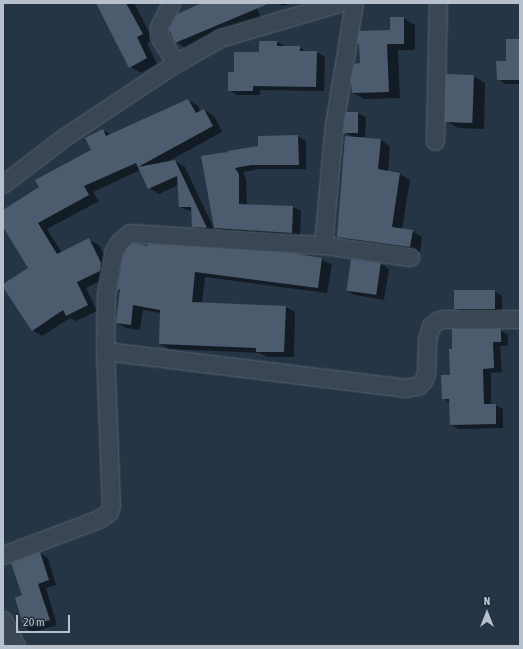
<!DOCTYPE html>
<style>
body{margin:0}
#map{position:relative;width:523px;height:649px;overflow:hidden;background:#253545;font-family:"Asap Condensed",sans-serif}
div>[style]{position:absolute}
.shadow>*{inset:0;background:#0007}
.building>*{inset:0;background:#4c5c6e;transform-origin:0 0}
.roads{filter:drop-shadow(0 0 1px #586471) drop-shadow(0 0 1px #586471)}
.minor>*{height:17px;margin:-8.5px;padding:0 8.5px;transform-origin:8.5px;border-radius:8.5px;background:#3a4654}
span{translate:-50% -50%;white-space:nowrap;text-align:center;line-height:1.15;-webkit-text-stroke:3px #1e2b39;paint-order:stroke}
.frame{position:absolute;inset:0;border:4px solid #b7c1cd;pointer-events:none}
.north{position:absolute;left:467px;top:593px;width:40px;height:40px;-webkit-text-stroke:3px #1e2b39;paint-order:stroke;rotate:0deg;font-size:11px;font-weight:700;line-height:16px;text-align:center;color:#b7c1cd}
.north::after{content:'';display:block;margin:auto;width:14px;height:18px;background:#b7c1cd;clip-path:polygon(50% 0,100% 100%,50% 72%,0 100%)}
.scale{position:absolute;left:16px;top:615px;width:54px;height:18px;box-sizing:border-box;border:2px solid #b7c1cd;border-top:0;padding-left:5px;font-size:12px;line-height:14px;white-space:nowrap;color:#b7c1cd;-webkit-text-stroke:3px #1e2b39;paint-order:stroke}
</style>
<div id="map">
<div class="shadow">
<div style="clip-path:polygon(98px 3px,134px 3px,153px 40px,147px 43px,157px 64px,141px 73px,130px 67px)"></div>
<div style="clip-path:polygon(204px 3px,255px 3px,262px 20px,189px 50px,176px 42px)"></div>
<div style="clip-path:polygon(277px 3px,290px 3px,283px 6px)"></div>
<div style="clip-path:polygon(403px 18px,415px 25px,415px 50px,398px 50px,400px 98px,364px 99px,353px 93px,361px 64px)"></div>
<div style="clip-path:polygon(520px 40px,520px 84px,506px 84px,498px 79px)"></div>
<div style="clip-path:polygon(277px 42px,285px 46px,299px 47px,308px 52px,317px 52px,325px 57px,324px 91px,260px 90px,260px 95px,237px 95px,229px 90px,235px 72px)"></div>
<div style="clip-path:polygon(474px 76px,485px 83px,484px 129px,458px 128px,446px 121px)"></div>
<div style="clip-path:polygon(188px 100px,198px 106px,201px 112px,204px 110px,214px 116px,222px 132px,165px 163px,175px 161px,185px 167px,216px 233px,203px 232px,193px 226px,193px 212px,180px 207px,178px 185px,159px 194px,149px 188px,140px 170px,93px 192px,99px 201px,47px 229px,62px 253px,89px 240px,99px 245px,111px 269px,109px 276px,86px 288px,97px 311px,76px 321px,70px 318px,42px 336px,33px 330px,3px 285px,3px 279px,6px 283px,29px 268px,3px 226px,3px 211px,41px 188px,92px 151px,103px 130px,111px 135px)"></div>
<div style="clip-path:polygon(358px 113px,366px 117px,365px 137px,358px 137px,358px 138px,381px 140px,390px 146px,388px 172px,400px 174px,410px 180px,402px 230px,412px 231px,422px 237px,420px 252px,348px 242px,338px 236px,355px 138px,344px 132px)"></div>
<div style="clip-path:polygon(298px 136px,306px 141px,306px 169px,260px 169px,243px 172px,246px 179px,247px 205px,293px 207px,301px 211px,300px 237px,223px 232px,215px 228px,226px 153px,229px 154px,259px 147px,259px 137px)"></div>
<div style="clip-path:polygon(149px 247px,291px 254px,322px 259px,332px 265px,327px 293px,205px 277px,202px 303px,286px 307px,295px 312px,294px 357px,267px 357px,260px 353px,169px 349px,160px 344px,161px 313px,143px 310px,140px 330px,126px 328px,117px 323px,120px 292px,118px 290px,124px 257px)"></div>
<div style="clip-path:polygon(381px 264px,389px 269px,384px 300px,355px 295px,347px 291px)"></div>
<div style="clip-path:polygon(494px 291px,502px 296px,502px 313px,463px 313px,455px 308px)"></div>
<div style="clip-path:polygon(500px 330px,508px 335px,508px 346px,500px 346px,502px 372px,491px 373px,491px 405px,495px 405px,503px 409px,503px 428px,459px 429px,451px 425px,450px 403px,443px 398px,451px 376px)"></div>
<div style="clip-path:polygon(40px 553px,48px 558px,56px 585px,46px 588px,57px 625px,33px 632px,25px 627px,23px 596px)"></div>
</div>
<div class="building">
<div style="clip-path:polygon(96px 3px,126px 3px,143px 34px,137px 37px,147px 58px,129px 68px)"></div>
<div style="clip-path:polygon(202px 3px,270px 3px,175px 43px,169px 29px,177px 14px)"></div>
<div style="clip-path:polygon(390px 17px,404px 17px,404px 44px,387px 44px,389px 92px,352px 93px,351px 81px,354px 64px,360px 63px,359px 44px,357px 44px,359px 31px,390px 30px)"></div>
<div style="clip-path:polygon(506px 39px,520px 39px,520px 80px,497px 80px,496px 61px,506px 61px)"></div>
<div style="clip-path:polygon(259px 41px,277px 41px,277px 46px,300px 46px,300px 51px,317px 51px,316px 87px,253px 86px,253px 91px,228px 91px,228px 72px,234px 72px,234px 52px,259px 52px)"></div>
<div style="left:446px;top:74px;width:28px;height:48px;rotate:2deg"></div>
<div style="clip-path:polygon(188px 99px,196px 113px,204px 109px,213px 126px,138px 167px,175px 160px,207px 228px,192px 227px,191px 207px,179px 207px,177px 176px,148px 189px,136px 163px,84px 186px,89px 195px,38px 223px,57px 254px,89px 238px,101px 263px,100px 271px,77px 282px,88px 305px,66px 316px,63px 310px,32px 331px,3px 287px,3px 284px,28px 268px,3px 227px,3px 210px,39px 187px,35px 180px,91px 150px,85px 138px,103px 129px,106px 136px)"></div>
<div style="clip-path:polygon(346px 112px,358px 112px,358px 133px,343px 133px)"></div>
<div style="clip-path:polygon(298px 135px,299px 165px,251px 165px,235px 168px,239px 174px,239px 204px,293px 206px,292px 233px,214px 228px,201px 156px,227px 152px,228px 154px,228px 151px,258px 146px,258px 136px)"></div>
<div style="clip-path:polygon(345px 136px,381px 139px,378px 169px,400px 173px,392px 227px,413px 230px,410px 247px,337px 237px)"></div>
<div style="clip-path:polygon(133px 243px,148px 246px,148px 244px,291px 253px,322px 258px,318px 288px,195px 272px,192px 302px,286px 306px,284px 352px,256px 352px,256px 348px,159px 344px,160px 310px,133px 305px,131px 325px,116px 323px,120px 289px,117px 291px,123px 256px,127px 248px)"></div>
<div style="left:351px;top:259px;width:30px;height:32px;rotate:8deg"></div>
<div style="left:454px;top:290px;width:41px;height:19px"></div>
<div style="clip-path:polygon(452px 329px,501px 329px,501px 342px,493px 342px,494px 368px,483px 369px,484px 404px,496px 404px,496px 424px,450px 425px,449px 399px,442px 399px,441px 375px,450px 375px,449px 349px,452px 349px)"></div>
<div style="clip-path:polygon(40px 552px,49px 580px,38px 584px,50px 620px,24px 628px,15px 598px,22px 595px,11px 563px)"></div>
</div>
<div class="roads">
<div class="minor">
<div style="left:171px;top:3px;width:27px;rotate:117deg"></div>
<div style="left:159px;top:27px;width:9px;rotate:90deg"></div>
<div style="left:159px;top:36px;width:32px;rotate:58deg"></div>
<div style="left:435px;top:141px;width:138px;rotate:-88.8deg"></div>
<div style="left:3px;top:184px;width:76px;rotate:-37.5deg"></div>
<div style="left:63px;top:138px;width:136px;rotate:-33.6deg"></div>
<div style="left:176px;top:63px;width:51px;rotate:-29.6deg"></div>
<div style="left:220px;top:38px;width:124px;rotate:-16.4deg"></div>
<div style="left:323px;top:245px;width:88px;rotate:7.9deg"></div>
<div style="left:105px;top:351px;width:56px;rotate:-89deg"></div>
<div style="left:106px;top:295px;width:43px;rotate:-80.5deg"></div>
<div style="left:113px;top:253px;width:13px;rotate:-61deg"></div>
<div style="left:119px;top:242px;width:14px;rotate:-39deg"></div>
<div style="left:130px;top:233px;width:193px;rotate:3.6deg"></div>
<div style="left:323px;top:245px;width:121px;rotate:-84.8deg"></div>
<div style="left:334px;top:125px;width:124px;rotate:-80.7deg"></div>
<div style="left:3px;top:555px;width:103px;rotate:-20.6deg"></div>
<div style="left:99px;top:519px;width:12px;rotate:-35deg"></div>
<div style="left:109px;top:512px;width:6px;rotate:-72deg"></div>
<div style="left:111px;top:506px;width:155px;rotate:-92.2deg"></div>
<div style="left:105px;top:351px;width:302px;rotate:7deg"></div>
<div style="left:405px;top:388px;width:13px;rotate:-9deg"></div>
<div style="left:418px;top:386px;width:7px;rotate:-45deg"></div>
<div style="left:423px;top:381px;width:8px;rotate:-67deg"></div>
<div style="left:426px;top:374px;width:35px;rotate:-88deg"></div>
<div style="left:427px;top:339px;width:14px;rotate:-73deg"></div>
<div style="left:431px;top:326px;width:8px;rotate:-40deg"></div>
<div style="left:437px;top:321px;width:6px;rotate:-18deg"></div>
<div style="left:443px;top:319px;width:77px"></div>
<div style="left:3px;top:620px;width:29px;rotate:63deg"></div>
</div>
</div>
<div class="frame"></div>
<div class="north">N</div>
<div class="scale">20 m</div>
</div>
